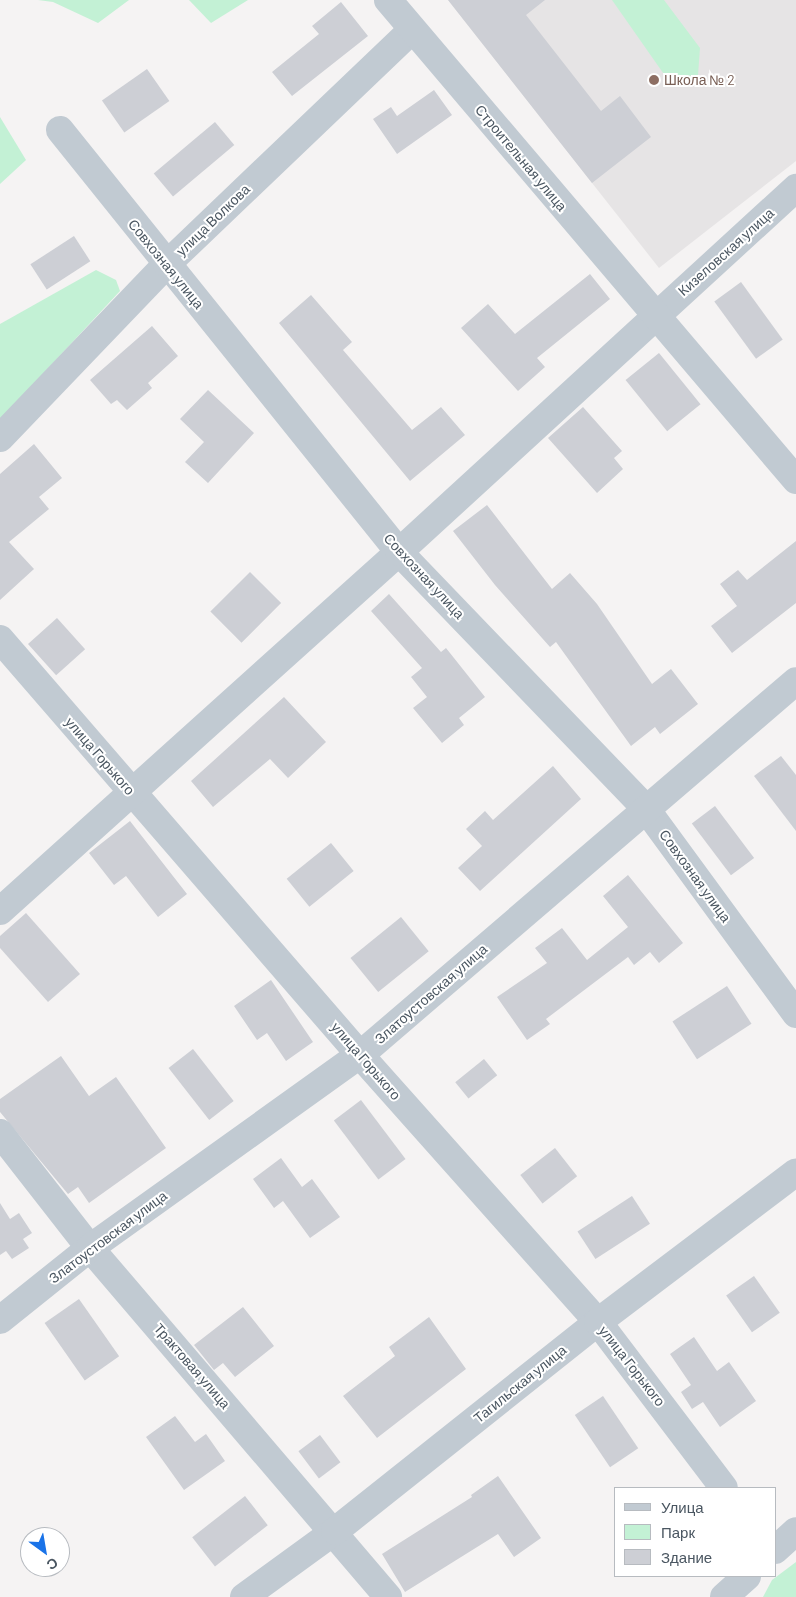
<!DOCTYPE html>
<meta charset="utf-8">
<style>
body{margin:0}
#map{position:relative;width:796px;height:1597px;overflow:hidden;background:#f5f3f3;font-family:Barlow,sans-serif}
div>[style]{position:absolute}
.education>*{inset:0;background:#e6e4e5}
.green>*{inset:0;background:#c3f1d5}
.building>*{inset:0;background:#cdcfd5;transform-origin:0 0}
.minor>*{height:28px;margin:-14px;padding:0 14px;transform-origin:14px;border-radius:14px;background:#c1cad2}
.tertiary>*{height:28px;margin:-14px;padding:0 14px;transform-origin:14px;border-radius:14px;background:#c1cad2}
.dots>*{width:14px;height:14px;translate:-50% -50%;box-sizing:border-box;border:2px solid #fff;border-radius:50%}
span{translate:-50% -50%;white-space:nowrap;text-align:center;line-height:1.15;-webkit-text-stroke:4px #fff;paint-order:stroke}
.education-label{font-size:14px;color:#785e54}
.left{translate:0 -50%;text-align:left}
.street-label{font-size:14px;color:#4a5661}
.legend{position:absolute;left:614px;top:1487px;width:162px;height:90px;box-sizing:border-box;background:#fff;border:1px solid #b7bbc0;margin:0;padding:6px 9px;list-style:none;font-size:15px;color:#4a5661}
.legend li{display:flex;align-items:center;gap:10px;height:25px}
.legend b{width:25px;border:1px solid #b7bbc0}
.north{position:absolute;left:20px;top:1527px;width:50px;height:50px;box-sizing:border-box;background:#fff;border:1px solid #b7bbc0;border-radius:50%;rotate:148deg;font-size:14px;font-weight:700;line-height:20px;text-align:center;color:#4a5661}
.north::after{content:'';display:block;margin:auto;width:18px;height:22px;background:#1a73e8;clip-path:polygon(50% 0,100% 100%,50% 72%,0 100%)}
</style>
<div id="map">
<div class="education">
<div style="clip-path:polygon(448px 0,796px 0,796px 161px,659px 268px)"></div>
</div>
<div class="green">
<div style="clip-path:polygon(38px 0,129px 0,98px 23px,53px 2px)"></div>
<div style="clip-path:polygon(189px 0,248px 0,211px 23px)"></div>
<div style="clip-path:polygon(612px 0,664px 0,700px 48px,698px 75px,668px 80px)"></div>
<div style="clip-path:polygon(0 117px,26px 160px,0 184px)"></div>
<div style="clip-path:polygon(96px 270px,116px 280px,120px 291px,0 420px,0 324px)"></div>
<div style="clip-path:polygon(796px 1562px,796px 1597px,763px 1597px,772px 1580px)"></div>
</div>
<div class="building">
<div style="clip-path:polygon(448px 0,545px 0,526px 15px,601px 111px,620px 96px,651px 137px,592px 183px)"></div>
<div style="clip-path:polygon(341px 2px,368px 36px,292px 96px,272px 72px,319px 34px,312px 26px)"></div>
<div style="left:147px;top:69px;width:39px;height:55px;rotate:55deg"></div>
<div style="clip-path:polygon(434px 90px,452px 115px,397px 154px,373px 119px,391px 107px,397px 116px)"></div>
<div style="left:215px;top:122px;width:30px;height:80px;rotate:50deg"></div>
<div style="left:74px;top:236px;width:30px;height:52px;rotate:57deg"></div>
<div style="clip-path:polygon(590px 274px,610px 299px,537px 358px,545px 367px,518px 391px,461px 328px,488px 304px,515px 334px)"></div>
<div style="left:741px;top:282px;width:71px;height:33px;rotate:54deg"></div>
<div style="clip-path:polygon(311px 295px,352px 342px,343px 350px,412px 430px,441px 407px,465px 435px,410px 481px,279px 323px)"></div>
<div style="clip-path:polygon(152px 326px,178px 356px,148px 383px,152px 388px,127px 410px,117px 400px,111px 404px,90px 380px)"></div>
<div style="left:659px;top:353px;width:66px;height:43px;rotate:51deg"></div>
<div style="clip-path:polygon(208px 390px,254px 433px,208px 483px,185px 462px,204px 442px,180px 419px)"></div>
<div style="clip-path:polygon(583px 407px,622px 451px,614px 458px,623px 469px,597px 493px,548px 438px)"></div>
<div style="clip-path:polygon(34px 444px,62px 478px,39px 497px,49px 509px,9px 542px,34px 569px,0 600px,0 474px)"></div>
<div style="clip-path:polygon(487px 505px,552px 589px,570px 573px,597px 604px,652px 684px,671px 669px,698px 704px,660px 734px,655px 727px,631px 746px,556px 642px,550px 647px,495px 585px,453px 531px)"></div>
<div style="clip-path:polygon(796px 541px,796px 603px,732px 653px,711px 626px,737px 606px,720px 584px,738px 570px,747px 580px)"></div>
<div style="left:250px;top:572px;width:44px;height:56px;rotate:45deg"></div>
<div style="clip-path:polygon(389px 594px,441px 652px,446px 648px,485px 697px,459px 718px,464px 725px,442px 743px,413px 708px,427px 697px,411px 677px,422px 668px,371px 611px)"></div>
<div style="left:57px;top:618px;width:42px;height:39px;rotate:48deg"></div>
<div style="clip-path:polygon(284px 697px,326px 742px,288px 778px,270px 759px,213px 807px,191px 781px)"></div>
<div style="clip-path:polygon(781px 756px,796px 775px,796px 831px,754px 776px)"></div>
<div style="clip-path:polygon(553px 766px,581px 799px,480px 891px,458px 868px,482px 846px,466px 829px,485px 811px,493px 820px)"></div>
<div style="left:715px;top:806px;width:65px;height:29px;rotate:53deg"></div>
<div style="clip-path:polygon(130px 821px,187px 894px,158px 917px,126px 876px,114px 885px,89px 853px)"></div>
<div style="left:331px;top:843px;width:36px;height:57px;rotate:51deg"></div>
<div style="clip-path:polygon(628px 875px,683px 943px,659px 963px,650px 952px,634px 965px,628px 957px,546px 1019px,550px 1024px,527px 1040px,497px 997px,547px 963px,535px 948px,562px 928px,587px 960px,628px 927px,603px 896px)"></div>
<div style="clip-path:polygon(26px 913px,80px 974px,48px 1002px,0 948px,0 936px)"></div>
<div style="left:401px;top:917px;width:44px;height:65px;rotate:51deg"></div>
<div style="clip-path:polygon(271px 980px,313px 1042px,286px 1061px,267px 1033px,257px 1040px,234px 1006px)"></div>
<div style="left:727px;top:986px;width:45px;height:65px;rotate:57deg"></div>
<div style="left:193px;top:1049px;width:66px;height:31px;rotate:52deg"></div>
<div style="clip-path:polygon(61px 1056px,89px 1096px,116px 1077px,166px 1148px,89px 1203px,78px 1187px,68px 1194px,0 1112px,0 1099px)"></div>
<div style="left:484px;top:1059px;width:21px;height:37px;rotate:51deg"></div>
<div style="left:361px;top:1100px;width:74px;height:34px;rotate:53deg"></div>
<div style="left:555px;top:1148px;width:36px;height:44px;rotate:52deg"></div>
<div style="clip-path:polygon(281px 1158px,302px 1187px,312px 1179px,340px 1217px,310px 1238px,283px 1201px,274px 1208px,253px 1179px)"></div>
<div style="left:632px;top:1196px;width:33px;height:65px;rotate:57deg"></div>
<div style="clip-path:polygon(0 1203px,10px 1219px,19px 1213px,32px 1233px,23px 1239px,29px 1248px,12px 1259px,6px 1251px,0 1255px)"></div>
<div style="left:754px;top:1276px;width:45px;height:34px;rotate:55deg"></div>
<div style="left:79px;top:1299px;width:70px;height:42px;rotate:55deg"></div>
<div style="clip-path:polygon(243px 1307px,274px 1346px,235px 1377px,223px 1363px,214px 1370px,194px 1345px)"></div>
<div style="clip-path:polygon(429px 1317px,466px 1369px,377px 1438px,343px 1396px,395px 1356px,389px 1347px)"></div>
<div style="clip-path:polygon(694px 1337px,717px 1371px,729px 1362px,756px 1401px,720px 1427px,703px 1402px,692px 1409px,681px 1392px,691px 1385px,670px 1354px)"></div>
<div style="left:603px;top:1396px;width:63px;height:34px;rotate:56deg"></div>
<div style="clip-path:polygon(175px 1416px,195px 1442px,206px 1434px,225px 1461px,184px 1490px,146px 1437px)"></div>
<div style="left:320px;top:1435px;width:34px;height:27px;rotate:53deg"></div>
<div style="clip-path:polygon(498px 1476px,541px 1538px,514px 1557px,498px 1534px,405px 1592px,382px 1554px,472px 1497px,471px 1495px)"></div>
<div style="left:245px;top:1496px;width:37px;height:67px;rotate:52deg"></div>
</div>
<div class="minor">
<div style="left:60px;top:130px;width:541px;rotate:51.22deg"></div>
<div style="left:399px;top:552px;width:356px;rotate:46.1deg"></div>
<div style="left:646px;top:809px;width:254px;rotate:53.8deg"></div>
<div style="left:0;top:438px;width:241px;rotate:-46.2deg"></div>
<div style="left:167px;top:264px;width:339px;rotate:-43.7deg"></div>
<div style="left:0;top:639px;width:550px;rotate:49.13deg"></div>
<div style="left:360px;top:1055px;width:358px;rotate:48.3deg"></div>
<div style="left:598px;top:1322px;width:208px;rotate:52.8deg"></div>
<div style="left:0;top:911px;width:537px;rotate:-41.98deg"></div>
<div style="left:399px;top:552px;width:539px;rotate:-42.52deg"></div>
<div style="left:0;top:1133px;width:146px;rotate:52deg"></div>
<div style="left:90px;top:1248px;width:459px;rotate:49.5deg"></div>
<div style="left:0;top:1320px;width:115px;rotate:-38.7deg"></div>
<div style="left:90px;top:1248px;width:332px;rotate:-35.6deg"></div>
<div style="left:360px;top:1055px;width:574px;rotate:-40.62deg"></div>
<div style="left:775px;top:1550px;width:28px;rotate:-42deg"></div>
<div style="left:244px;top:1597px;width:112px;rotate:-36deg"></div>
<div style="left:335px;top:1531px;width:336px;rotate:-38.5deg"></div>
<div style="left:598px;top:1322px;width:248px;rotate:-37.1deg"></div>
<div style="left:724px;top:1597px;width:31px;rotate:-42deg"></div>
</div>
<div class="tertiary">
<div style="left:388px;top:0;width:630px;rotate:49.64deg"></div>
</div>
<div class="dots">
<div style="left:654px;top:80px;background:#8d6e63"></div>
</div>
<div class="education-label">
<span class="left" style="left:664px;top:80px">Школа № 2</span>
</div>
<div class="street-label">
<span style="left:521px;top:158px;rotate:50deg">Строительная улица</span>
<span style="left:213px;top:220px;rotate:-44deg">улица Волкова</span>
<span style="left:726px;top:252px;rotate:-42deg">Кизеловская улица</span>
<span style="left:166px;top:264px;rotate:51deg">Совхозная улица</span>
<span style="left:424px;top:576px;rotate:47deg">Совхозная улица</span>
<span style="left:100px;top:756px;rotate:49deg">улица Горького</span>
<span style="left:695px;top:876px;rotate:54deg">Совхозная улица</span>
<span style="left:431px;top:994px;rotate:-41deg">Златоустовская улица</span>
<span style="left:366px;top:1061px;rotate:49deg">улица Горького</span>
<span style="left:108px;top:1237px;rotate:-37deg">Златоустовская улица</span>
<span style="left:192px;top:1366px;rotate:49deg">Трактовая улица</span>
<span style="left:632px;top:1366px;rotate:52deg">улица Горького</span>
<span style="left:520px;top:1384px;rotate:-39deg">Тагильская улица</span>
</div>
<ul class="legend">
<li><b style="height:6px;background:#c1cad2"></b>Улица</li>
<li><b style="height:14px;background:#c3f1d5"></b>Парк</li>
<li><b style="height:14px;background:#cdcfd5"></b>Здание</li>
</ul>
<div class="north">С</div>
</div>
